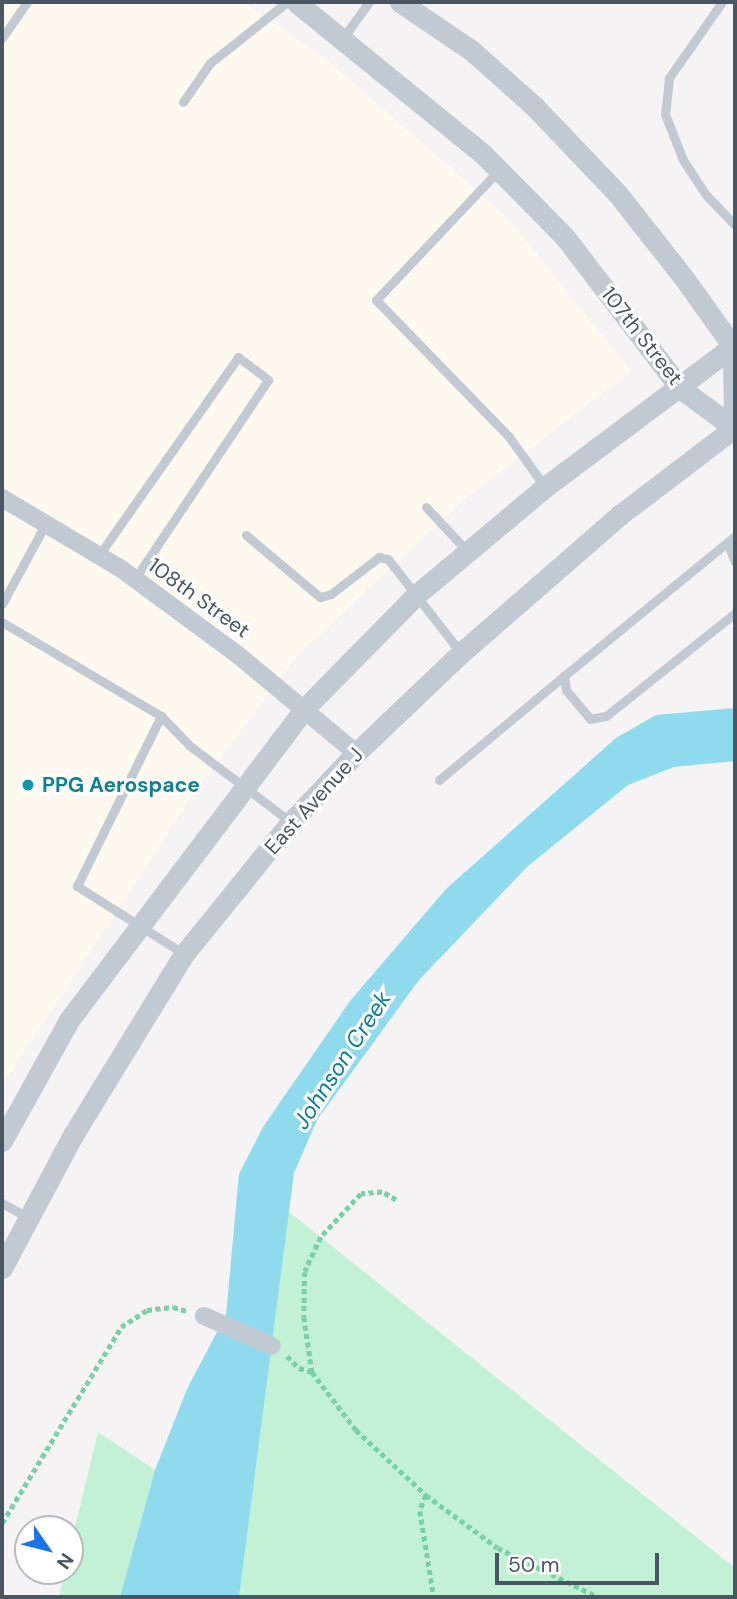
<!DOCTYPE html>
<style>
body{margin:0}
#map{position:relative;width:737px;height:1599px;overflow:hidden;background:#f5f3f3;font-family:"DM Sans",sans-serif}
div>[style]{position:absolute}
.commercial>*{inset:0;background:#fdf9ef}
.green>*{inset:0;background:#c3f1d5}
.water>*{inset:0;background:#90daee}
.path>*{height:4.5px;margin-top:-2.25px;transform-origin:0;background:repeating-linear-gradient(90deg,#7ad0a6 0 5px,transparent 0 8.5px)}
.service>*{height:9px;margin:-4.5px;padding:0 4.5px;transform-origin:4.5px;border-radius:4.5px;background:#c1cad2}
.minor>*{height:18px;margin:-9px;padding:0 9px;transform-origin:9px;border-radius:9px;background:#c1cad2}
.tertiary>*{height:21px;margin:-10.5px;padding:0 10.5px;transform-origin:10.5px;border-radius:10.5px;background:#c1cad2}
.dots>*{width:19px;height:19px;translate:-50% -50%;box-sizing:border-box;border:4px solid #fff;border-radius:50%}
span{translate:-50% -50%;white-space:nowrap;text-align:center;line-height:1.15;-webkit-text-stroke:6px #fff;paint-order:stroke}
.street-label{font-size:21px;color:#4a5661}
.culture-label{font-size:21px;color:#0d838f;font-weight:700}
.left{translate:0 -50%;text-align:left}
.water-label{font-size:23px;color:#0c7c9b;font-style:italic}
.frame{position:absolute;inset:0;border:4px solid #4a5661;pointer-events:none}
.north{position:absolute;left:14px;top:1515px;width:70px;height:70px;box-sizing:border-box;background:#fff;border:2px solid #b7bbc0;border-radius:50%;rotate:125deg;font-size:19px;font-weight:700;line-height:28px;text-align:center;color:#4a5661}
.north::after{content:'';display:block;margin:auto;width:24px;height:32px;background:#1a73e8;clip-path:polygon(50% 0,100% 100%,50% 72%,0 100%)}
.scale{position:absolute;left:495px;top:1553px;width:164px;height:32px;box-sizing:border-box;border:4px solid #4a5661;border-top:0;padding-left:9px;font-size:21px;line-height:24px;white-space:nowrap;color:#4a5661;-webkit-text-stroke:5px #fff;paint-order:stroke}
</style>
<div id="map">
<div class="commercial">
<div style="clip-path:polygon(2px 2px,244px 2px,327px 60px,506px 216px,631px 371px,464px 500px,299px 654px,195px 792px,2px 1086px)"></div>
</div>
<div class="green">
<div style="clip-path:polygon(288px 1211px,735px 1568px,735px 1597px,239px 1597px)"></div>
<div style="clip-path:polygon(98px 1432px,155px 1470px,120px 1597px,59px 1597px,65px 1571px,70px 1571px,70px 1548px)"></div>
</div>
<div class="water">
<div style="clip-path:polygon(735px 708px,735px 761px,674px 767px,628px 785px,528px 866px,419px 980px,317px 1120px,294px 1173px,239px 1597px,120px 1597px,155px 1470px,187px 1389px,226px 1315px,239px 1174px,263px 1127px,350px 1001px,446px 889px,616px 738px,656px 715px)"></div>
</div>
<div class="path">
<div style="left:396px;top:1200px;width:16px;rotate:-150deg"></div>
<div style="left:382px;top:1192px;width:21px;rotate:175deg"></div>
<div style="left:361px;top:1194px;width:59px;rotate:132.9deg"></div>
<div style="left:321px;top:1237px;width:38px;rotate:115deg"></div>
<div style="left:305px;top:1272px;width:45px;rotate:91.3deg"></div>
<div style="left:304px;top:1317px;width:56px;rotate:81.7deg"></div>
<div style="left:312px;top:1372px;width:73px;rotate:52.8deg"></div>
<div style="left:356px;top:1430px;width:96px;rotate:42.9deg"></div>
<div style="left:426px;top:1495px;width:17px;rotate:111deg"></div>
<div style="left:420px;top:1511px;width:87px;rotate:80.8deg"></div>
<div style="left:287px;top:1356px;width:17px;rotate:45deg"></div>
<div style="left:299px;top:1368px;width:14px;rotate:17deg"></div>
<div style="left:426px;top:1495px;width:89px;rotate:36.4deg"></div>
<div style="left:498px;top:1548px;width:111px;rotate:26.1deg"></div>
<div style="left:2px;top:1523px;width:229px;rotate:-58.7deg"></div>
<div style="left:121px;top:1327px;width:31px;rotate:-33deg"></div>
<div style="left:147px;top:1310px;width:26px;rotate:-7deg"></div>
<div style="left:173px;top:1307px;width:15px;rotate:16deg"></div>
</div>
<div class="service">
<div style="left:722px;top:2px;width:93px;rotate:124.9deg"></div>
<div style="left:669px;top:78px;width:36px;rotate:96deg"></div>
<div style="left:665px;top:114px;width:49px;rotate:68.6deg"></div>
<div style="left:683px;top:160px;width:42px;rotate:56.7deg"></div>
<div style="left:706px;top:195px;width:42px;rotate:46deg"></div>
<div style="left:2px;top:38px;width:44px;rotate:-55.2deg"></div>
<div style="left:343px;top:38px;width:44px;rotate:-54.2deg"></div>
<div style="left:183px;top:102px;width:47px;rotate:-55.3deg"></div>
<div style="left:210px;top:63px;width:98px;rotate:-38.4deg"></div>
<div style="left:499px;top:170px;width:179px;rotate:133.4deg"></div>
<div style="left:376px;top:300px;width:191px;rotate:45.8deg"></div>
<div style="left:509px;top:437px;width:62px;rotate:54.2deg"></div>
<div style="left:426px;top:507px;width:62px;rotate:47deg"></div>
<div style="left:246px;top:535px;width:97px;rotate:40deg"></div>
<div style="left:320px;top:597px;width:11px;rotate:-15deg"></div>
<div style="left:331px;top:594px;width:61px;rotate:-37.6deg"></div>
<div style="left:379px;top:557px;width:9px;rotate:13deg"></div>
<div style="left:388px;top:559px;width:119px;rotate:52.2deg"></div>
<div style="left:735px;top:536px;width:221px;rotate:140.7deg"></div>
<div style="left:564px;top:676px;width:14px;rotate:82deg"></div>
<div style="left:566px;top:690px;width:38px;rotate:50deg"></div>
<div style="left:590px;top:719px;width:16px;rotate:-11deg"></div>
<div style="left:606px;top:716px;width:165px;rotate:-38.6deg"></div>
<div style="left:728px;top:544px;width:19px;rotate:69deg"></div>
<div style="left:99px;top:555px;width:242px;rotate:-54.9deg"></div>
<div style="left:238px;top:357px;width:38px;rotate:37deg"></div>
<div style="left:268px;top:380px;width:239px;rotate:123.8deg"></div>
<div style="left:2px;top:604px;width:92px;rotate:-61.5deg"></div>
<div style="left:2px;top:622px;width:185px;rotate:30.6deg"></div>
<div style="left:161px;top:716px;width:42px;rotate:46deg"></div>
<div style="left:190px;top:746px;width:126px;rotate:37deg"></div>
<div style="left:161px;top:716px;width:190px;rotate:116.3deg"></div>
<div style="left:77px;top:886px;width:127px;rotate:32.4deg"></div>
<div style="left:439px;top:780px;width:163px;rotate:-39.8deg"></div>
<div style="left:2px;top:1203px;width:29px;rotate:29deg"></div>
</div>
<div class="minor">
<div style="left:2px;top:498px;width:137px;rotate:30.7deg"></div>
<div style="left:120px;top:568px;width:147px;rotate:36.4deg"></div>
<div style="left:238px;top:655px;width:153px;rotate:39.7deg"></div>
<div style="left:204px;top:1316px;width:74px;rotate:23.8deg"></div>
</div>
<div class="tertiary">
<div style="left:296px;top:2px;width:242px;rotate:39.1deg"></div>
<div style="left:484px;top:155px;width:115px;rotate:45.4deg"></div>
<div style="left:565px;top:237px;width:190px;rotate:52.7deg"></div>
<div style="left:680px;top:388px;width:67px;rotate:36.5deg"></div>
<div style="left:400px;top:2px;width:86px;rotate:34.1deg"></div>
<div style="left:471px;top:50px;width:86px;rotate:41.7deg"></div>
<div style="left:535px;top:107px;width:119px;rotate:46.4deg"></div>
<div style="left:617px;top:193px;width:108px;rotate:51.8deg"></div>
<div style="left:684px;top:278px;width:85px;rotate:54.6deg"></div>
<div style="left:733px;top:347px;width:81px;rotate:89.3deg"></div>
<div style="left:2px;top:1141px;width:138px;rotate:-61deg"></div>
<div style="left:69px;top:1020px;width:391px;rotate:-52.9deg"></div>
<div style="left:305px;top:708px;width:158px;rotate:-45.5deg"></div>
<div style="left:416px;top:595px;width:168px;rotate:-39.9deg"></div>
<div style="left:545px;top:487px;width:237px;rotate:-36.8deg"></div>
<div style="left:2px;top:1268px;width:151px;rotate:-61.9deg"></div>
<div style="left:73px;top:1135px;width:212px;rotate:-58.5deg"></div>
<div style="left:184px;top:954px;width:170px;rotate:-51deg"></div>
<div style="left:291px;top:822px;width:95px;rotate:-46.7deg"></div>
<div style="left:356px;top:753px;width:145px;rotate:-43.6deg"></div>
<div style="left:461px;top:653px;width:212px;rotate:-41deg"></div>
<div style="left:621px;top:514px;width:143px;rotate:-37.3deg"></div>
</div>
<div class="dots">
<div style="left:28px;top:785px;background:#0f9aa8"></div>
</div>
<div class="street-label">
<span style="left:642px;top:336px;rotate:52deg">107th Street</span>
<span style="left:199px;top:598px;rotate:36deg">108th Street</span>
<span style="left:314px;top:801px;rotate:-48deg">East Avenue J</span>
</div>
<div class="culture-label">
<span class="left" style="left:42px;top:785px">PPG Aerospace</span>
</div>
<div class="water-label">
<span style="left:342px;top:1060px;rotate:-57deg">Johnson Creek</span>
</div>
<div class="frame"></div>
<div class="north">N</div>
<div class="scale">50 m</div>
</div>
